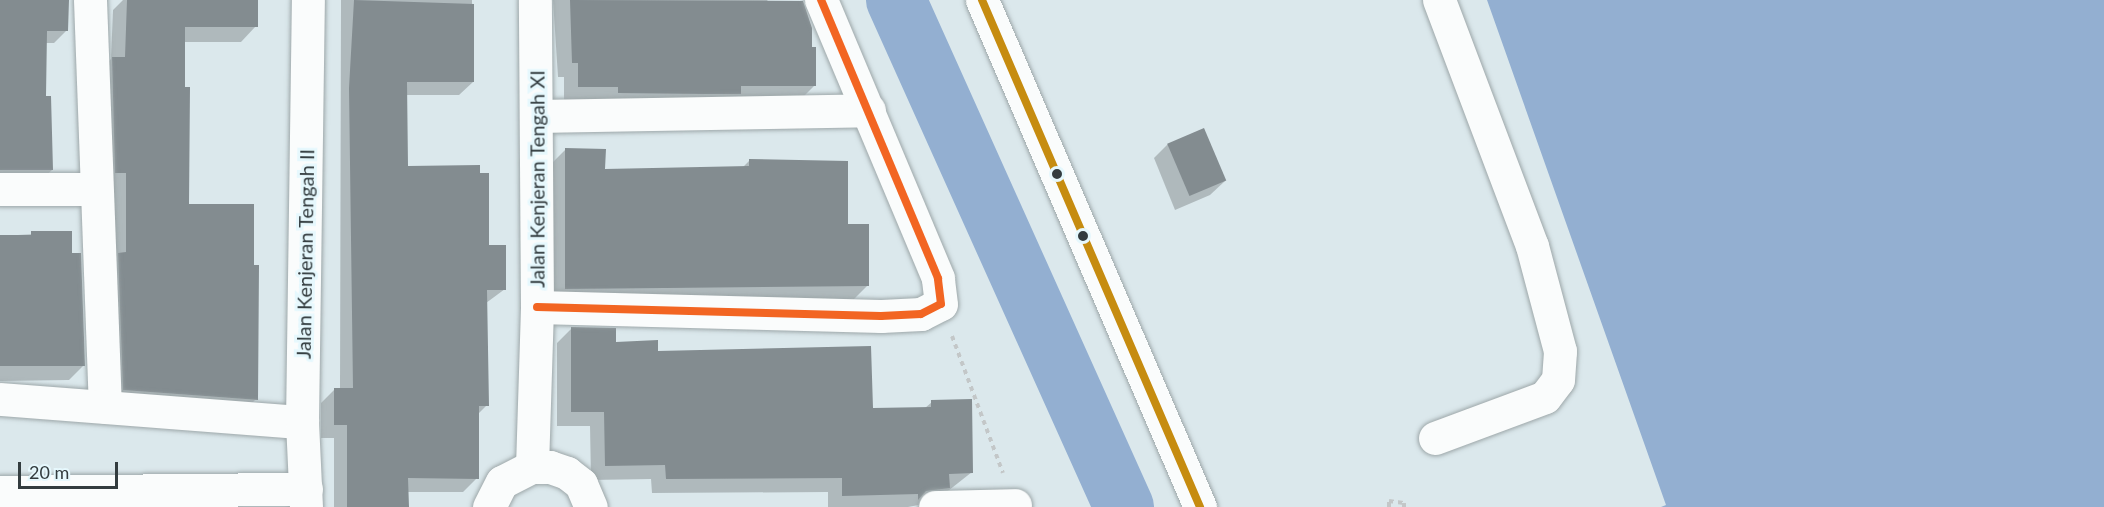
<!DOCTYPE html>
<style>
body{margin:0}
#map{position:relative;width:2104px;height:507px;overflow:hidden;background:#dbe8ec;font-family:Lato,sans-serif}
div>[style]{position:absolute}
.water>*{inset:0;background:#93afd1}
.shadow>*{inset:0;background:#0003}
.river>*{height:60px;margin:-30px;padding:0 30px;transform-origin:30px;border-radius:30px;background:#93afd1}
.building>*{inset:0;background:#838c90;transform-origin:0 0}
.path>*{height:4px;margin-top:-2px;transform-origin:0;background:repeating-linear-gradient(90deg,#c3c7c8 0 4.5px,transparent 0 9px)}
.roads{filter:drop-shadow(0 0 2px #9da7a9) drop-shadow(0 0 2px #9da7a9)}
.minor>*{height:33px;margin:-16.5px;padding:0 16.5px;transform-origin:16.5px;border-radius:16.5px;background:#fafcfc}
.major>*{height:33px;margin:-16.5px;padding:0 16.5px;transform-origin:16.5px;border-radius:16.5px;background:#fafcfc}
.bus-1>*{height:8px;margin:-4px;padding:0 4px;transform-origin:4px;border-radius:4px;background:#c68c10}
.bus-2>*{height:8px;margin:-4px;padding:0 4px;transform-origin:4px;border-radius:4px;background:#f26522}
.dots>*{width:16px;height:16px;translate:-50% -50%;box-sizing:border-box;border:3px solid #e6f8fd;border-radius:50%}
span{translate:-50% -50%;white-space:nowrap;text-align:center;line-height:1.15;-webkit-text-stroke:6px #e6f8fd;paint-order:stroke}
.street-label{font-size:20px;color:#333c3f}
.scale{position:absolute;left:18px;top:462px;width:100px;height:27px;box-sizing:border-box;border:3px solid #333c3f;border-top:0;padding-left:8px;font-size:18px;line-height:21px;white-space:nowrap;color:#333c3f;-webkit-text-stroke:4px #e6f8fd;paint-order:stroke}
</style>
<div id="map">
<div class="water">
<div style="clip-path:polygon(1487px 0,2104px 0,2104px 507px,1661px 507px,1666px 505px)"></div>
</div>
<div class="shadow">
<div style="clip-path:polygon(0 0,67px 0,67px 30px,54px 43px,45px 43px,44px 97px,52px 170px,39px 182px,0 181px)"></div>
<div style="clip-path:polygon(123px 0,256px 0,256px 26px,241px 42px,184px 42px,187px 206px,256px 399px,241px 414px,109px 404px,97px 73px,111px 59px,113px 10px)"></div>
<div style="clip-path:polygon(341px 0,472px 0,473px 82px,459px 95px,406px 95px,407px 168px,487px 246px,505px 289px,486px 303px,487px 405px,477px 415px,477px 478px,463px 492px,407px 492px,407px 507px,334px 507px,334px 438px,321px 438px,321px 403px,334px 390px,340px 390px)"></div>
<div style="clip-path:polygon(553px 0,767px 0,811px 49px,814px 86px,800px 100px,564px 101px,564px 77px,558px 77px)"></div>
<div style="clip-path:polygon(1168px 144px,1225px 181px,1210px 195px,1175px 210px,1154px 158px)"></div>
<div style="clip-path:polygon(566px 149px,604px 171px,742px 168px,749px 161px,847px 226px,868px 285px,853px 300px,551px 303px,551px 164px)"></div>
<div style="clip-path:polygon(70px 232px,83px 366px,69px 380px,0 381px,0 236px)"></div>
<div style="clip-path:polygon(572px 328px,615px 343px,872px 410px,925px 408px,932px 402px,972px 472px,934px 502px,908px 507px,828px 507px,828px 492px,652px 493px,651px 479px,591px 480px,590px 426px,557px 426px,557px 343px)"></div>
</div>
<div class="river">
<div style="left:896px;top:0;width:556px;rotate:65.79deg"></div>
</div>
<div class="building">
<div style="clip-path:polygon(0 0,69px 0,68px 31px,47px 31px,46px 96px,51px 96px,53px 170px,0 170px)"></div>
<div style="clip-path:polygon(127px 0,258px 0,258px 27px,185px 27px,185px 87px,190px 87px,189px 204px,254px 204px,254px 265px,259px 265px,258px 400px,123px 390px,118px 253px,126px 252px,126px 173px,115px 173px,112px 57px,125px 57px)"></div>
<div style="clip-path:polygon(354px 0,474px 4px,474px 82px,407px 82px,408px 166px,480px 165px,480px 173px,489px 173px,489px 245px,506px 245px,506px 290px,487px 290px,489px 406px,479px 406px,479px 479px,408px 478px,409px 507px,347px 507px,347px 425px,334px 425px,334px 388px,353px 388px,349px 88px)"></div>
<div style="clip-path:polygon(570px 0,803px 1px,812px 28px,812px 47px,816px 47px,816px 86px,741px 86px,741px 94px,701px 94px,618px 93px,618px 87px,578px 87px,578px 63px,572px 63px)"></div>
<div style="left:1204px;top:128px;width:57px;height:40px;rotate:67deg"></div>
<div style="clip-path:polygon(565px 148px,606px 149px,605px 169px,749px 166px,749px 159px,848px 161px,848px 224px,869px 224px,869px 286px,565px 289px)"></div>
<div style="clip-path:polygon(31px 231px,72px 231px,72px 253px,81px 253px,85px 366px,0 366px,0 235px,31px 235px)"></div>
<div style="clip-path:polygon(571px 327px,616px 328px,616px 342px,658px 340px,658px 351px,871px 346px,873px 408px,931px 407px,931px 400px,972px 399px,973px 473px,949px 474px,950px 488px,926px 491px,918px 500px,918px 494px,842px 496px,842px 478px,666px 479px,665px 465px,605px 466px,604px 412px,571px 412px)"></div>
</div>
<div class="path">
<div style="left:952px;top:336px;width:146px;rotate:69.6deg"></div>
<div style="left:1389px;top:507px;width:6px;rotate:-90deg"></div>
<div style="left:1389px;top:501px;width:15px;rotate:8deg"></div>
<div style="left:1404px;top:503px;width:4px;rotate:90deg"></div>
</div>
<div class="roads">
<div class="minor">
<div style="left:90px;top:0;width:407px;rotate:87.9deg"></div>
<div style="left:538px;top:116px;width:331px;rotate:-1deg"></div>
<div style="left:0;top:189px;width:94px"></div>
<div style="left:537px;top:307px;width:344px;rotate:1.5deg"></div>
<div style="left:881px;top:316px;width:40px;rotate:-2.9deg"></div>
<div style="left:921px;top:314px;width:22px;rotate:-27deg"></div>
<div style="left:941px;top:304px;width:26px;rotate:-97deg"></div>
<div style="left:938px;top:278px;width:302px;rotate:-112.8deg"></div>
<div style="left:0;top:399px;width:303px;rotate:4.4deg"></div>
<div style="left:1435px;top:438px;width:117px;rotate:-20.4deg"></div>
<div style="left:1545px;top:397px;width:21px;rotate:-53deg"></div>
<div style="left:1558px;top:380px;width:29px;rotate:-86deg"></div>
<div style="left:1560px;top:351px;width:109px;rotate:-104.9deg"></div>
<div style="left:1532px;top:246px;width:263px;rotate:-110.7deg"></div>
<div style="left:532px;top:467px;width:160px;rotate:-88.2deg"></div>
<div style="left:537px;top:307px;width:307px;rotate:-90.4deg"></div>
<div style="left:0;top:492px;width:306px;rotate:-0.6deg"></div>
<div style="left:306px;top:507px;width:85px;rotate:-92.7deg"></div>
<div style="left:302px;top:422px;width:422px;rotate:-89.2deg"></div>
<div style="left:489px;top:507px;width:28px;rotate:-63deg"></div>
<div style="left:502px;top:482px;width:34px;rotate:-27deg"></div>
<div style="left:532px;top:467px;width:18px"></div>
<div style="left:550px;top:467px;width:18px;rotate:19deg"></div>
<div style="left:567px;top:473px;width:18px;rotate:38deg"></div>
<div style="left:581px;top:484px;width:25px;rotate:67deg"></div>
<div style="left:935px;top:507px;width:80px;rotate:-1.4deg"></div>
</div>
<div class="major">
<div style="left:982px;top:0;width:552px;rotate:66.73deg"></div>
</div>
</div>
<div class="bus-1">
<div style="left:982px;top:0;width:552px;rotate:66.73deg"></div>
</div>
<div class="bus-2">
<div style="left:537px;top:307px;width:344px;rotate:1.5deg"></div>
<div style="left:881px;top:316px;width:40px;rotate:-2.9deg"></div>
<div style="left:921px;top:314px;width:22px;rotate:-27deg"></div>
<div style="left:941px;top:304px;width:26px;rotate:-97deg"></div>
<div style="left:938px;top:278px;width:302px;rotate:-112.8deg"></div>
</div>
<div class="dots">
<div style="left:1057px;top:174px;background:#333c3f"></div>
<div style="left:1083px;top:236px;background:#333c3f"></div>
</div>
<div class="street-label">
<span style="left:537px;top:179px;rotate:-90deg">Jalan Kenjeran Tengah XI</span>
<span style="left:305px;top:254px;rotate:-89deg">Jalan Kenjeran Tengah II</span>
</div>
<div class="scale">20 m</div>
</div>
